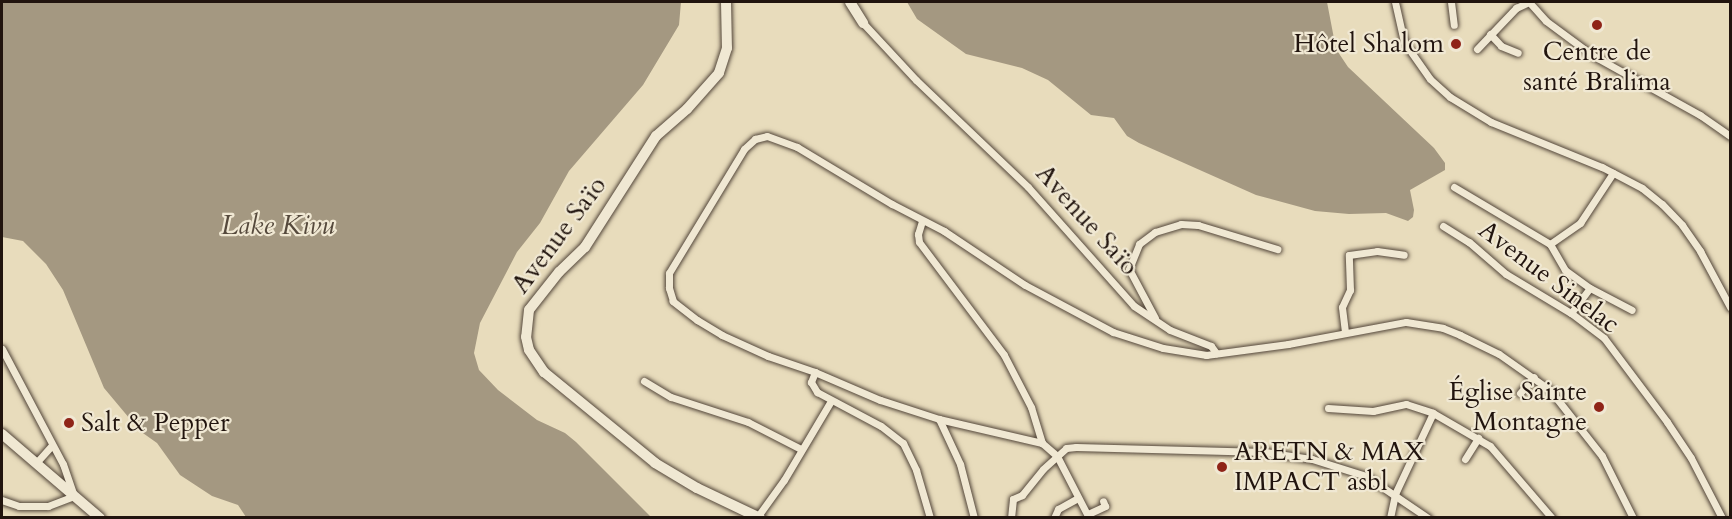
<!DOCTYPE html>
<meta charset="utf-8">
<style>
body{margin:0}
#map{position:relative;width:1732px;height:519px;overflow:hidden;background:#e8dcbc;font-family:Cardo,serif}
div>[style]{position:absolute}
.water>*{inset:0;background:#a49881}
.roads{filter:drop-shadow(0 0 2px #53463a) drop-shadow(0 0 2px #53463a)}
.street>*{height:7px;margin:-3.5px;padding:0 3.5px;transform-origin:3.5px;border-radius:3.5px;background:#f0e8d3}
.secondary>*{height:10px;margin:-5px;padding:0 5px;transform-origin:5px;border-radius:5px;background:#f0e8d3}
.dots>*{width:16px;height:16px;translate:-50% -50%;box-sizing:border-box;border:3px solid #f0e8d3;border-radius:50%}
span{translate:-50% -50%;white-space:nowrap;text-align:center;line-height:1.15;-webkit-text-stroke:4.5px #f0e8d3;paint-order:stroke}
.poi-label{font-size:26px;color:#21140e}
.right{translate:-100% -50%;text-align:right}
.left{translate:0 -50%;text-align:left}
.street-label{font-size:26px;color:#21140e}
.water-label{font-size:27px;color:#55493c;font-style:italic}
.frame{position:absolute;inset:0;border:3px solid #21140e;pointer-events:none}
</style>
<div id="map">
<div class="water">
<div style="clip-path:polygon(2px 2px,681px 2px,679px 25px,643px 85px,569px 171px,540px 223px,517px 252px,480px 323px,474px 353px,479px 370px,498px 390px,537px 420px,565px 433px,576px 442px,651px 517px,246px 517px,238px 505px,212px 496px,180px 475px,157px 443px,140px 431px,104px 388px,63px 290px,46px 264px,23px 241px,2px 237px)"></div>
<div style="clip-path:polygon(907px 2px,1327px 2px,1336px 49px,1348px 67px,1434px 148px,1445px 163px,1445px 170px,1410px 190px,1414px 210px,1413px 217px,1408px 221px,1386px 213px,1349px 214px,1315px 211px,1256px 195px,1139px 143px,1127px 136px,1114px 118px,1091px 115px,1048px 80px,1022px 68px,966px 54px,917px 19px)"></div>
</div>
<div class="roads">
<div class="street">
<div style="left:1395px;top:2px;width:41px;rotate:77.3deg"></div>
<div style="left:1404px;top:42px;width:45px;rotate:54.9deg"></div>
<div style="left:1430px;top:79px;width:27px;rotate:42deg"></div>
<div style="left:1450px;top:97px;width:48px;rotate:31.4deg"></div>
<div style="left:1491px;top:122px;width:120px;rotate:22.1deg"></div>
<div style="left:1602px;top:167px;width:45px;rotate:27.7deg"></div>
<div style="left:1642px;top:188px;width:26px;rotate:39deg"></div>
<div style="left:1662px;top:204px;width:29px;rotate:46deg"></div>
<div style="left:1682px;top:225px;width:32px;rotate:55deg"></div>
<div style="left:1700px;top:251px;width:64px;rotate:61.8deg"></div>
<div style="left:1451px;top:2px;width:23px;rotate:83deg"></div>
<div style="left:1529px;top:2px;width:25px;rotate:48deg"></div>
<div style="left:1546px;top:21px;width:57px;rotate:36.5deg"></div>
<div style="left:1592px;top:55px;width:124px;rotate:29.1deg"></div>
<div style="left:1700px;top:115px;width:37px;rotate:35deg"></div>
<div style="left:863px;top:23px;width:78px;rotate:47.1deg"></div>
<div style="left:916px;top:80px;width:155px;rotate:43.7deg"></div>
<div style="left:1028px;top:187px;width:159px;rotate:48.3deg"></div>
<div style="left:1134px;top:306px;width:43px;rotate:33.7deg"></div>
<div style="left:1170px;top:330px;width:44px;rotate:21.3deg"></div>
<div style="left:1211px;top:346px;width:9px;rotate:54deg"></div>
<div style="left:1490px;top:34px;width:16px;rotate:47deg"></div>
<div style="left:1501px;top:46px;width:18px;rotate:22deg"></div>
<div style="left:1477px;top:49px;width:57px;rotate:-46.4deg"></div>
<div style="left:1516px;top:8px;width:14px;rotate:-25deg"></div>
<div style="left:1454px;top:187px;width:112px;rotate:30.7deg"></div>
<div style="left:1550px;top:244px;width:37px;rotate:-35deg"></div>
<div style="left:1580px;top:223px;width:60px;rotate:-56.6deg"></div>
<div style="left:922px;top:221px;width:14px;rotate:107deg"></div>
<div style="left:918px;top:234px;width:8px;rotate:83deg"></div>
<div style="left:919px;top:242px;width:141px;rotate:53deg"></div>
<div style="left:1004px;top:355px;width:59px;rotate:62.6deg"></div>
<div style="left:1031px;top:407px;width:38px;rotate:73deg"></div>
<div style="left:1443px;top:226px;width:31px;rotate:32deg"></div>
<div style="left:1469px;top:242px;width:49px;rotate:40.9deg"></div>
<div style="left:1506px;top:274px;width:76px;rotate:31deg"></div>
<div style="left:1571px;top:313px;width:41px;rotate:37.1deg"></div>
<div style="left:1604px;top:338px;width:105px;rotate:53.1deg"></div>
<div style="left:1667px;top:422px;width:43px;rotate:56.3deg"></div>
<div style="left:1691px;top:458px;width:68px;rotate:62.7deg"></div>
<div style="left:1550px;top:244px;width:30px;rotate:60deg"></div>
<div style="left:1565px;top:270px;width:31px;rotate:36deg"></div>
<div style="left:1590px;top:288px;width:47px;rotate:27.6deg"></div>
<div style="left:1571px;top:313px;width:31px;rotate:-53deg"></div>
<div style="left:1155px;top:318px;width:55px;rotate:-118deg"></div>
<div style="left:1129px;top:269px;width:27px;rotate:-68deg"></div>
<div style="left:1139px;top:244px;width:20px;rotate:-37deg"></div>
<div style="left:1155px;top:232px;width:27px;rotate:-17deg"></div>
<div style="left:1181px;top:224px;width:17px;rotate:3deg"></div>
<div style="left:1198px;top:225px;width:83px;rotate:16.9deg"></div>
<div style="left:1345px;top:332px;width:25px;rotate:-97deg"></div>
<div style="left:1342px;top:307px;width:19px;rotate:-65deg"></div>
<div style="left:1350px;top:290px;width:35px;rotate:-92deg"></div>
<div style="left:1349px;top:255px;width:28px;rotate:-8deg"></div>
<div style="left:1377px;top:251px;width:27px;rotate:8deg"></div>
<div style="left:2px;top:349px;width:130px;rotate:62.1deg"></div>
<div style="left:63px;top:464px;width:34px;rotate:71deg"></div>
<div style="left:74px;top:496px;width:28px;rotate:159deg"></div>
<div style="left:48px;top:506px;width:29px;rotate:180deg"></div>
<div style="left:19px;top:506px;width:18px;rotate:-161deg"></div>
<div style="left:815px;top:372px;width:11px;rotate:112deg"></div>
<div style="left:811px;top:382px;width:12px;rotate:59deg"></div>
<div style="left:817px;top:392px;width:72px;rotate:28deg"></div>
<div style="left:881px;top:426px;width:28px;rotate:38deg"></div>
<div style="left:903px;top:443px;width:30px;rotate:64deg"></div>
<div style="left:916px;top:470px;width:50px;rotate:73.7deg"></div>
<div style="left:644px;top:381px;width:31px;rotate:31deg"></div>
<div style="left:671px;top:397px;width:81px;rotate:18deg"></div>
<div style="left:748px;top:422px;width:59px;rotate:27deg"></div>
<div style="left:1520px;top:393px;width:21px;rotate:-49deg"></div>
<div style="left:1328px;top:408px;width:45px;rotate:3.8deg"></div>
<div style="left:1373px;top:411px;width:34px;rotate:-12deg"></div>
<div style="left:1406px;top:404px;width:28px;rotate:18deg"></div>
<div style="left:1433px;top:413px;width:66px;rotate:30.1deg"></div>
<div style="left:1490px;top:446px;width:95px;rotate:49.3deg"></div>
<div style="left:939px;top:419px;width:50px;rotate:65deg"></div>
<div style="left:960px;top:464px;width:56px;rotate:75.5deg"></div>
<div style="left:1465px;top:459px;width:25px;rotate:-58deg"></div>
<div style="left:36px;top:463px;width:24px;rotate:-48deg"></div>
<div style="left:1088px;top:514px;width:19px;rotate:-25deg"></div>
<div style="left:1105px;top:506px;width:5px;rotate:-112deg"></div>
<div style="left:758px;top:516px;width:44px;rotate:-54.2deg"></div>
<div style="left:784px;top:480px;width:92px;rotate:-59.3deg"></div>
<div style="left:1011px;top:518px;width:19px;rotate:-84deg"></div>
<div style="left:1013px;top:499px;width:10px;rotate:-24deg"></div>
<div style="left:1022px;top:495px;width:33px;rotate:-51deg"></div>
<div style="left:1043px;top:469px;width:31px;rotate:-42deg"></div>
<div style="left:1066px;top:448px;width:10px;rotate:-6deg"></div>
<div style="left:1076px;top:447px;width:189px;rotate:1.5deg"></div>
<div style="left:1265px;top:452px;width:48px;rotate:8.5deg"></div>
<div style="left:1312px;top:459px;width:57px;rotate:17.5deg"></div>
<div style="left:1366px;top:476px;width:75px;rotate:34.1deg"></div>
<div style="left:1054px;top:518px;width:10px;rotate:-66deg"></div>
<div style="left:1058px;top:509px;width:23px;rotate:-29deg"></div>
<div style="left:1089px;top:518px;width:70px;rotate:-117.3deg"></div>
<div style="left:1057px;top:456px;width:20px;rotate:-139deg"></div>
<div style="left:1042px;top:443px;width:106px;rotate:-166.9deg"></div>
<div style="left:939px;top:419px;width:62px;rotate:-162.1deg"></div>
<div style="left:880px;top:400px;width:71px;rotate:-156.7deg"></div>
<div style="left:815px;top:372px;width:50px;rotate:-161.2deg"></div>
<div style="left:768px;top:356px;width:51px;rotate:-155.5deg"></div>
<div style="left:722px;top:335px;width:29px;rotate:-149deg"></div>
<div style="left:697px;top:320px;width:31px;rotate:-142deg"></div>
<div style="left:673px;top:301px;width:14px;rotate:-107deg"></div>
<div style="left:669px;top:288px;width:15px;rotate:-90deg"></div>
<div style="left:669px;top:273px;width:145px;rotate:-58.8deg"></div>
<div style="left:744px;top:149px;width:15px;rotate:-42deg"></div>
<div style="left:755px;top:139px;width:12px;rotate:-14deg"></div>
<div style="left:767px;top:136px;width:32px;rotate:20deg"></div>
<div style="left:797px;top:147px;width:111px;rotate:31deg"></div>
<div style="left:892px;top:204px;width:59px;rotate:27.4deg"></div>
<div style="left:944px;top:231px;width:97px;rotate:33.7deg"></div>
<div style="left:1025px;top:285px;width:100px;rotate:28.1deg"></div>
<div style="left:1113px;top:332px;width:52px;rotate:17.7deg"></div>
<div style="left:1163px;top:348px;width:44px;rotate:9.2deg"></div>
<div style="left:1206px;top:355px;width:83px;rotate:-7.6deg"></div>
<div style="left:1288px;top:344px;width:120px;rotate:-10.6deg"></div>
<div style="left:1406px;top:322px;width:37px;rotate:9deg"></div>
<div style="left:1443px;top:328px;width:18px;rotate:22deg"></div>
<div style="left:1460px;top:335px;width:43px;rotate:26deg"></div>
<div style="left:1499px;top:354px;width:62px;rotate:35.2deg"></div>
<div style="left:1550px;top:390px;width:84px;rotate:51.8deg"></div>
<div style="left:1602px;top:456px;width:69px;rotate:63.4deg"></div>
<div style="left:1390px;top:518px;width:25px;rotate:-78deg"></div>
<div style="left:1395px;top:494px;width:89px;rotate:-64.9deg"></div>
</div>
<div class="secondary">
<div style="left:726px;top:2px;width:46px;rotate:88.8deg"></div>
<div style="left:727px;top:48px;width:26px;rotate:108deg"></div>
<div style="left:719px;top:73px;width:48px;rotate:131.6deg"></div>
<div style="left:687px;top:109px;width:41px;rotate:138.9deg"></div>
<div style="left:656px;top:136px;width:132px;rotate:122.6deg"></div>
<div style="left:585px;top:247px;width:36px;rotate:136deg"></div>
<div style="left:559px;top:272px;width:48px;rotate:128.3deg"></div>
<div style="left:529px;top:310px;width:27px;rotate:96deg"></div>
<div style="left:526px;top:337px;width:13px;rotate:77deg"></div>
<div style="left:529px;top:350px;width:27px;rotate:56deg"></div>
<div style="left:544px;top:372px;width:144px;rotate:39.3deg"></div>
<div style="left:655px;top:463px;width:49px;rotate:30.8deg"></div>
<div style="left:697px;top:488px;width:70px;rotate:25.5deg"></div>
<div style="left:850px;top:2px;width:25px;rotate:58deg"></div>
<div style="left:2px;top:434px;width:129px;rotate:40.6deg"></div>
</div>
</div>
<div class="dots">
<div style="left:1597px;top:25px;background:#8f2418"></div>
<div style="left:1456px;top:44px;background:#8f2418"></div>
<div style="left:1599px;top:407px;background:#8f2418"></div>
<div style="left:69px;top:423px;background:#8f2418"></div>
<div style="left:1222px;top:467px;background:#8f2418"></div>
</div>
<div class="poi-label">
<span class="right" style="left:1444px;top:44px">Hôtel Shalom</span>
<span style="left:1597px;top:67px">Centre de<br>santé Bralima</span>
<span class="right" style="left:1587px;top:407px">Église Sainte<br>Montagne</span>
<span class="left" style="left:81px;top:423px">Salt &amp; Pepper</span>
<span class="left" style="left:1234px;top:467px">ARETN &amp; MAX<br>IMPACT asbl</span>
</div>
<div class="street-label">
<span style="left:1087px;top:220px;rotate:48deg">Avenue Saïo</span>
<span style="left:559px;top:235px;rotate:-53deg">Avenue Saïo</span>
<span style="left:1549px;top:277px;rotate:37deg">Avenue Sinelac</span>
</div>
<div class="water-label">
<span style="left:278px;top:226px">Lake Kivu</span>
</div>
<div class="frame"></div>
</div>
